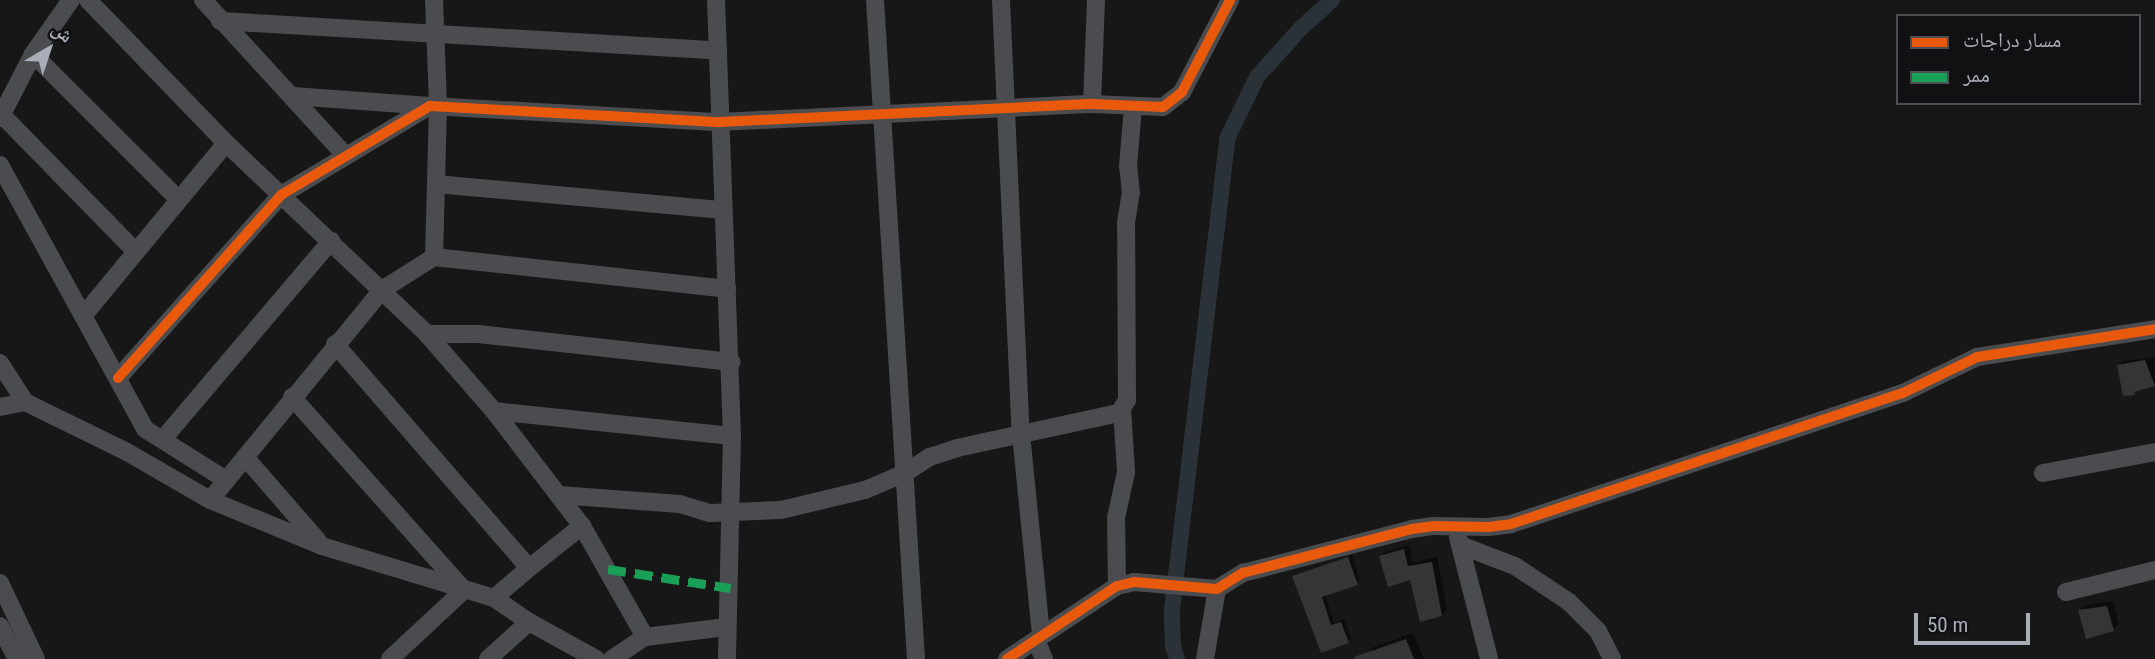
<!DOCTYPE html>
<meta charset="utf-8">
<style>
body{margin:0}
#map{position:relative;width:2155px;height:659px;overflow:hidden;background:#171717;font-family:"Roboto Condensed","Noto Naskh Arabic",sans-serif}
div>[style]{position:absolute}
.shadow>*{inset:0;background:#0007}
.canal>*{height:16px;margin:-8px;padding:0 8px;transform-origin:8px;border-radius:8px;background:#2a3239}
.building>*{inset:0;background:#353536}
.minor>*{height:18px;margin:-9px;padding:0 9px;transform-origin:9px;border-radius:9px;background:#4b4c50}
.quiet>*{height:9px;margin-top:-4.5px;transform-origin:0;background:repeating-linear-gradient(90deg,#1a9f57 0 18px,transparent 0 27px)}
.cycleway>*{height:10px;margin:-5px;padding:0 5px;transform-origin:5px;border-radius:5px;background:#e8590c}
span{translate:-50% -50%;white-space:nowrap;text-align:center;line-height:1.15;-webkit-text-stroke:6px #111113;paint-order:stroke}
.legend{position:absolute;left:1896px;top:14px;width:245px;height:91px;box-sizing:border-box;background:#111113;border:2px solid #4d4f55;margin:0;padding:9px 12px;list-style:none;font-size:21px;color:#a8adb8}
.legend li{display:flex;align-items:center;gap:14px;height:35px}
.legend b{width:35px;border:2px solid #4d4f55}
.north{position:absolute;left:14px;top:14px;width:70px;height:70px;-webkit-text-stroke:5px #111113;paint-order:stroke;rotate:39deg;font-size:19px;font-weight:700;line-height:28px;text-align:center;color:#a8adb8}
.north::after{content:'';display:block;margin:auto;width:24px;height:32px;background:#a8adb8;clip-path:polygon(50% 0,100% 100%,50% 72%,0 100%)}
.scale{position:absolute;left:1914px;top:613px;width:116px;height:32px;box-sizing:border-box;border:4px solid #a8adb8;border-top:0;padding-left:9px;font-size:21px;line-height:24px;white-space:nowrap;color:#a8adb8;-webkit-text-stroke:5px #111113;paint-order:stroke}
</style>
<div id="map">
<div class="shadow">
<div style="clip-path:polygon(2155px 357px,2155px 385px,2124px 394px,2119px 365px,2123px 361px)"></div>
<div style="clip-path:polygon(1409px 545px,1413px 562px,1437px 557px,1447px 609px,1442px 615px,1411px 578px,1381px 557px,1386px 552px)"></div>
<div style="clip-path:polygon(1352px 555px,1360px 580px,1325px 594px,1334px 623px,1344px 619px,1351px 639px,1322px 650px,1294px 576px)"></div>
<div style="clip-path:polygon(2113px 601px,2119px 624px,2113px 629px,2080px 611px,2086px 605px)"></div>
<div style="clip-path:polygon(1413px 633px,1424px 659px,1369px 659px,1367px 654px,1374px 647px)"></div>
</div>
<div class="canal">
<div style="left:1177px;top:659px;width:14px;rotate:-107deg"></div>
<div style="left:1173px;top:646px;width:36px;rotate:-92deg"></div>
<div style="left:1172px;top:610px;width:474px;rotate:-83.3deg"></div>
<div style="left:1227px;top:139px;width:69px;rotate:-64.2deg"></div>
<div style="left:1257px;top:77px;width:66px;rotate:-48.1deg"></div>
<div style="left:1301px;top:28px;width:42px;rotate:-42.1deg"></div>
</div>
<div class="building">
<div style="clip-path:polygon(2145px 360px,2155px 386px,2134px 392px,2135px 395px,2123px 396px,2117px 365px)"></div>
<div style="clip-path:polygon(1404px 549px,1408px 566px,1432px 562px,1442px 616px,1420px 622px,1410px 580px,1388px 587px,1379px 556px)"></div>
<div style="clip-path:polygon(1348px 557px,1358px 585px,1322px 597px,1331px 625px,1341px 622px,1349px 643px,1321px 653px,1292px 576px)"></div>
<div style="clip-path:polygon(2107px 606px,2114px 631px,2086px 639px,2078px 610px)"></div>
<div style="clip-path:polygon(1406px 639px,1414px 659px,1354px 659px,1354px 657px)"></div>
</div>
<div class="minor">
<div style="left:88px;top:0;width:199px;rotate:46deg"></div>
<div style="left:226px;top:143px;width:277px;rotate:43.5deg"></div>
<div style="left:427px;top:334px;width:102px;rotate:49deg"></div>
<div style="left:494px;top:411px;width:145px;rotate:52.6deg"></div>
<div style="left:582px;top:526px;width:128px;rotate:60.4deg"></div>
<div style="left:203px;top:0;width:210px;rotate:47.5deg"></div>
<div style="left:434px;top:0;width:106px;rotate:87.8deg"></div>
<div style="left:438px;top:106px;width:151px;rotate:91.5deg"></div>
<div style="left:434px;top:257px;width:295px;rotate:6.2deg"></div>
<div style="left:716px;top:0;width:436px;rotate:87.9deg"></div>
<div style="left:732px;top:436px;width:223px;rotate:91.3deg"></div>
<div style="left:875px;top:0;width:660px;rotate:86.44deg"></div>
<div style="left:1001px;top:0;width:434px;rotate:87.4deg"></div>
<div style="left:1021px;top:434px;width:202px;rotate:84.3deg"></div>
<div style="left:220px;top:21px;width:499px;rotate:3.4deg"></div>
<div style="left:33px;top:54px;width:206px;rotate:45deg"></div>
<div style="left:293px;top:96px;width:137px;rotate:4.2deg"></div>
<div style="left:1092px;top:104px;width:104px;rotate:-87.8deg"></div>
<div style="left:2px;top:115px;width:190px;rotate:45.6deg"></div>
<div style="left:0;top:118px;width:72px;rotate:-62.7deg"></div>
<div style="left:33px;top:54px;width:66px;rotate:-54.9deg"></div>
<div style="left:0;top:165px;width:301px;rotate:61.2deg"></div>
<div style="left:145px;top:429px;width:96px;rotate:32.2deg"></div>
<div style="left:436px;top:184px;width:288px;rotate:5.2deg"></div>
<div style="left:434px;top:257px;width:62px;rotate:147.6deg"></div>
<div style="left:382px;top:290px;width:271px;rotate:129.3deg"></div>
<div style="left:210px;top:500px;width:121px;rotate:22.3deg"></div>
<div style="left:322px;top:546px;width:180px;rotate:16.8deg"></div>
<div style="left:494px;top:598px;width:42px;rotate:34.4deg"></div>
<div style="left:529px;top:622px;width:77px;rotate:28.9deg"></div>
<div style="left:83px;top:316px;width:224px;rotate:-50.4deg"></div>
<div style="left:427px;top:334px;width:51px"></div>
<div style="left:478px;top:334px;width:255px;rotate:6.3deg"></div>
<div style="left:335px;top:344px;width:296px;rotate:49.1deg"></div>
<div style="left:529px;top:568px;width:68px;rotate:-38.4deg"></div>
<div style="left:0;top:363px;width:46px;rotate:57.3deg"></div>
<div style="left:118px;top:378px;width:245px;rotate:-48.3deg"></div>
<div style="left:281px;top:195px;width:174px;rotate:-30.9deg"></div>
<div style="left:430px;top:106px;width:290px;rotate:3.2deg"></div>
<div style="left:720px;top:122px;width:372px;rotate:-2.8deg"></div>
<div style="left:1092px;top:104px;width:71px;rotate:2.4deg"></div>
<div style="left:1163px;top:107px;width:24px;rotate:-38deg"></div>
<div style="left:1182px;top:92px;width:104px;rotate:-62.4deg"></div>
<div style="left:292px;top:397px;width:259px;rotate:48.3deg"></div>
<div style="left:464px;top:590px;width:101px;rotate:137deg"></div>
<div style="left:0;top:407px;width:25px;rotate:-11deg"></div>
<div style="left:25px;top:402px;width:114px;rotate:26.1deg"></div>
<div style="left:127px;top:452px;width:96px;rotate:30deg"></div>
<div style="left:494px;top:411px;width:239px;rotate:6deg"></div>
<div style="left:163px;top:439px;width:260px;rotate:-49.7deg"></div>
<div style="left:245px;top:457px;width:111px;rotate:49deg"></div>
<div style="left:2043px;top:473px;width:114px;rotate:-10.6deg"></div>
<div style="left:559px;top:495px;width:121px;rotate:4.3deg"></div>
<div style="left:680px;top:504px;width:31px;rotate:17deg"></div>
<div style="left:710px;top:513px;width:71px;rotate:-2.4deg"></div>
<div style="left:781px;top:510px;width:86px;rotate:-13.4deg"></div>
<div style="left:865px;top:490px;width:43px;rotate:-23deg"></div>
<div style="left:905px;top:473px;width:30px;rotate:-33deg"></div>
<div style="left:930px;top:457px;width:28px;rotate:-18deg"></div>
<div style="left:957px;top:448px;width:166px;rotate:-12.2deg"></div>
<div style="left:1119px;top:413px;width:15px;rotate:-58deg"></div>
<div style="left:1127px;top:400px;width:177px;rotate:-90.3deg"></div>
<div style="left:1126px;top:223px;width:30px;rotate:-81deg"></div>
<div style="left:1131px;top:193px;width:27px;rotate:-96deg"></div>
<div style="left:1128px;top:166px;width:60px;rotate:-85.2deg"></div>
<div style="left:1458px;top:537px;width:126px;rotate:75.7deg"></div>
<div style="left:1460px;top:545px;width:59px;rotate:20.9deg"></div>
<div style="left:1515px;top:566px;width:65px;rotate:33.7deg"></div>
<div style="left:1569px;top:602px;width:41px;rotate:45deg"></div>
<div style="left:1598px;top:631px;width:31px;rotate:63deg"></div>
<div style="left:0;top:583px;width:84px;rotate:64.7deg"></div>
<div style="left:1117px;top:586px;width:68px;rotate:-90.8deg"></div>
<div style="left:1116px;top:518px;width:47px;rotate:-77.7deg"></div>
<div style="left:1126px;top:472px;width:63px;rotate:-93.6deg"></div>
<div style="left:2066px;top:592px;width:92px;rotate:-13.9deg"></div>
<div style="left:494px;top:598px;width:46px;rotate:-40.6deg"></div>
<div style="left:0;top:626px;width:37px;rotate:63deg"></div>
<div style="left:1036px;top:640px;width:21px;rotate:67deg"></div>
<div style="left:488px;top:659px;width:55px;rotate:-42.1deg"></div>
<div style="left:612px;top:659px;width:40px;rotate:-34deg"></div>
<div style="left:645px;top:637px;width:83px;rotate:-7deg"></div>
<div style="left:1007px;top:659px;width:132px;rotate:-33.6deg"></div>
<div style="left:1117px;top:586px;width:17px;rotate:-13deg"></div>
<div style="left:1134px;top:582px;width:83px;rotate:4.8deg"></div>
<div style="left:1217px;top:589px;width:31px;rotate:-32deg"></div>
<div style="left:1243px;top:573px;width:175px;rotate:-14.6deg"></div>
<div style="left:1412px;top:529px;width:22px;rotate:-8deg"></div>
<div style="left:1434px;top:526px;width:54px;rotate:1.1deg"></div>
<div style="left:1488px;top:527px;width:23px;rotate:-7deg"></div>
<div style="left:1511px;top:524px;width:413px;rotate:-18.5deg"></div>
<div style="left:1903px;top:393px;width:82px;rotate:-25.9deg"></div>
<div style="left:1977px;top:357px;width:180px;rotate:-8.9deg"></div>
<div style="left:1205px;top:659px;width:71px;rotate:-80.3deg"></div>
</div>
<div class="quiet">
<div style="left:608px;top:569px;width:124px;rotate:8.8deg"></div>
</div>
<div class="cycleway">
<div style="left:118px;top:378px;width:245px;rotate:-48.3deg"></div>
<div style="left:281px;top:195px;width:174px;rotate:-30.9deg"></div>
<div style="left:430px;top:106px;width:290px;rotate:3.2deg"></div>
<div style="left:720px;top:122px;width:372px;rotate:-2.8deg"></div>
<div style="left:1092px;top:104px;width:71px;rotate:2.4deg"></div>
<div style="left:1163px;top:107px;width:24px;rotate:-38deg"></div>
<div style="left:1182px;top:92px;width:104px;rotate:-62.4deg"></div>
<div style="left:1007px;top:659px;width:132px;rotate:-33.6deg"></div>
<div style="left:1117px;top:586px;width:17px;rotate:-13deg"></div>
<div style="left:1134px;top:582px;width:83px;rotate:4.8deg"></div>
<div style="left:1217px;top:589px;width:31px;rotate:-32deg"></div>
<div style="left:1243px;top:573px;width:175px;rotate:-14.6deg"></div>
<div style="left:1412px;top:529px;width:22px;rotate:-8deg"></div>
<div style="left:1434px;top:526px;width:54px;rotate:1.1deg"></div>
<div style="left:1488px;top:527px;width:23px;rotate:-7deg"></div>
<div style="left:1511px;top:524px;width:413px;rotate:-18.5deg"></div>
<div style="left:1903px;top:393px;width:82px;rotate:-25.9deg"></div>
<div style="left:1977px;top:357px;width:180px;rotate:-8.9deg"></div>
</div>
<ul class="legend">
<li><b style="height:9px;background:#e8590c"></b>مسار دراجات</li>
<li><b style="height:9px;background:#1a9f57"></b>ممر</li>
</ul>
<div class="north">ش</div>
<div class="scale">50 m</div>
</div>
